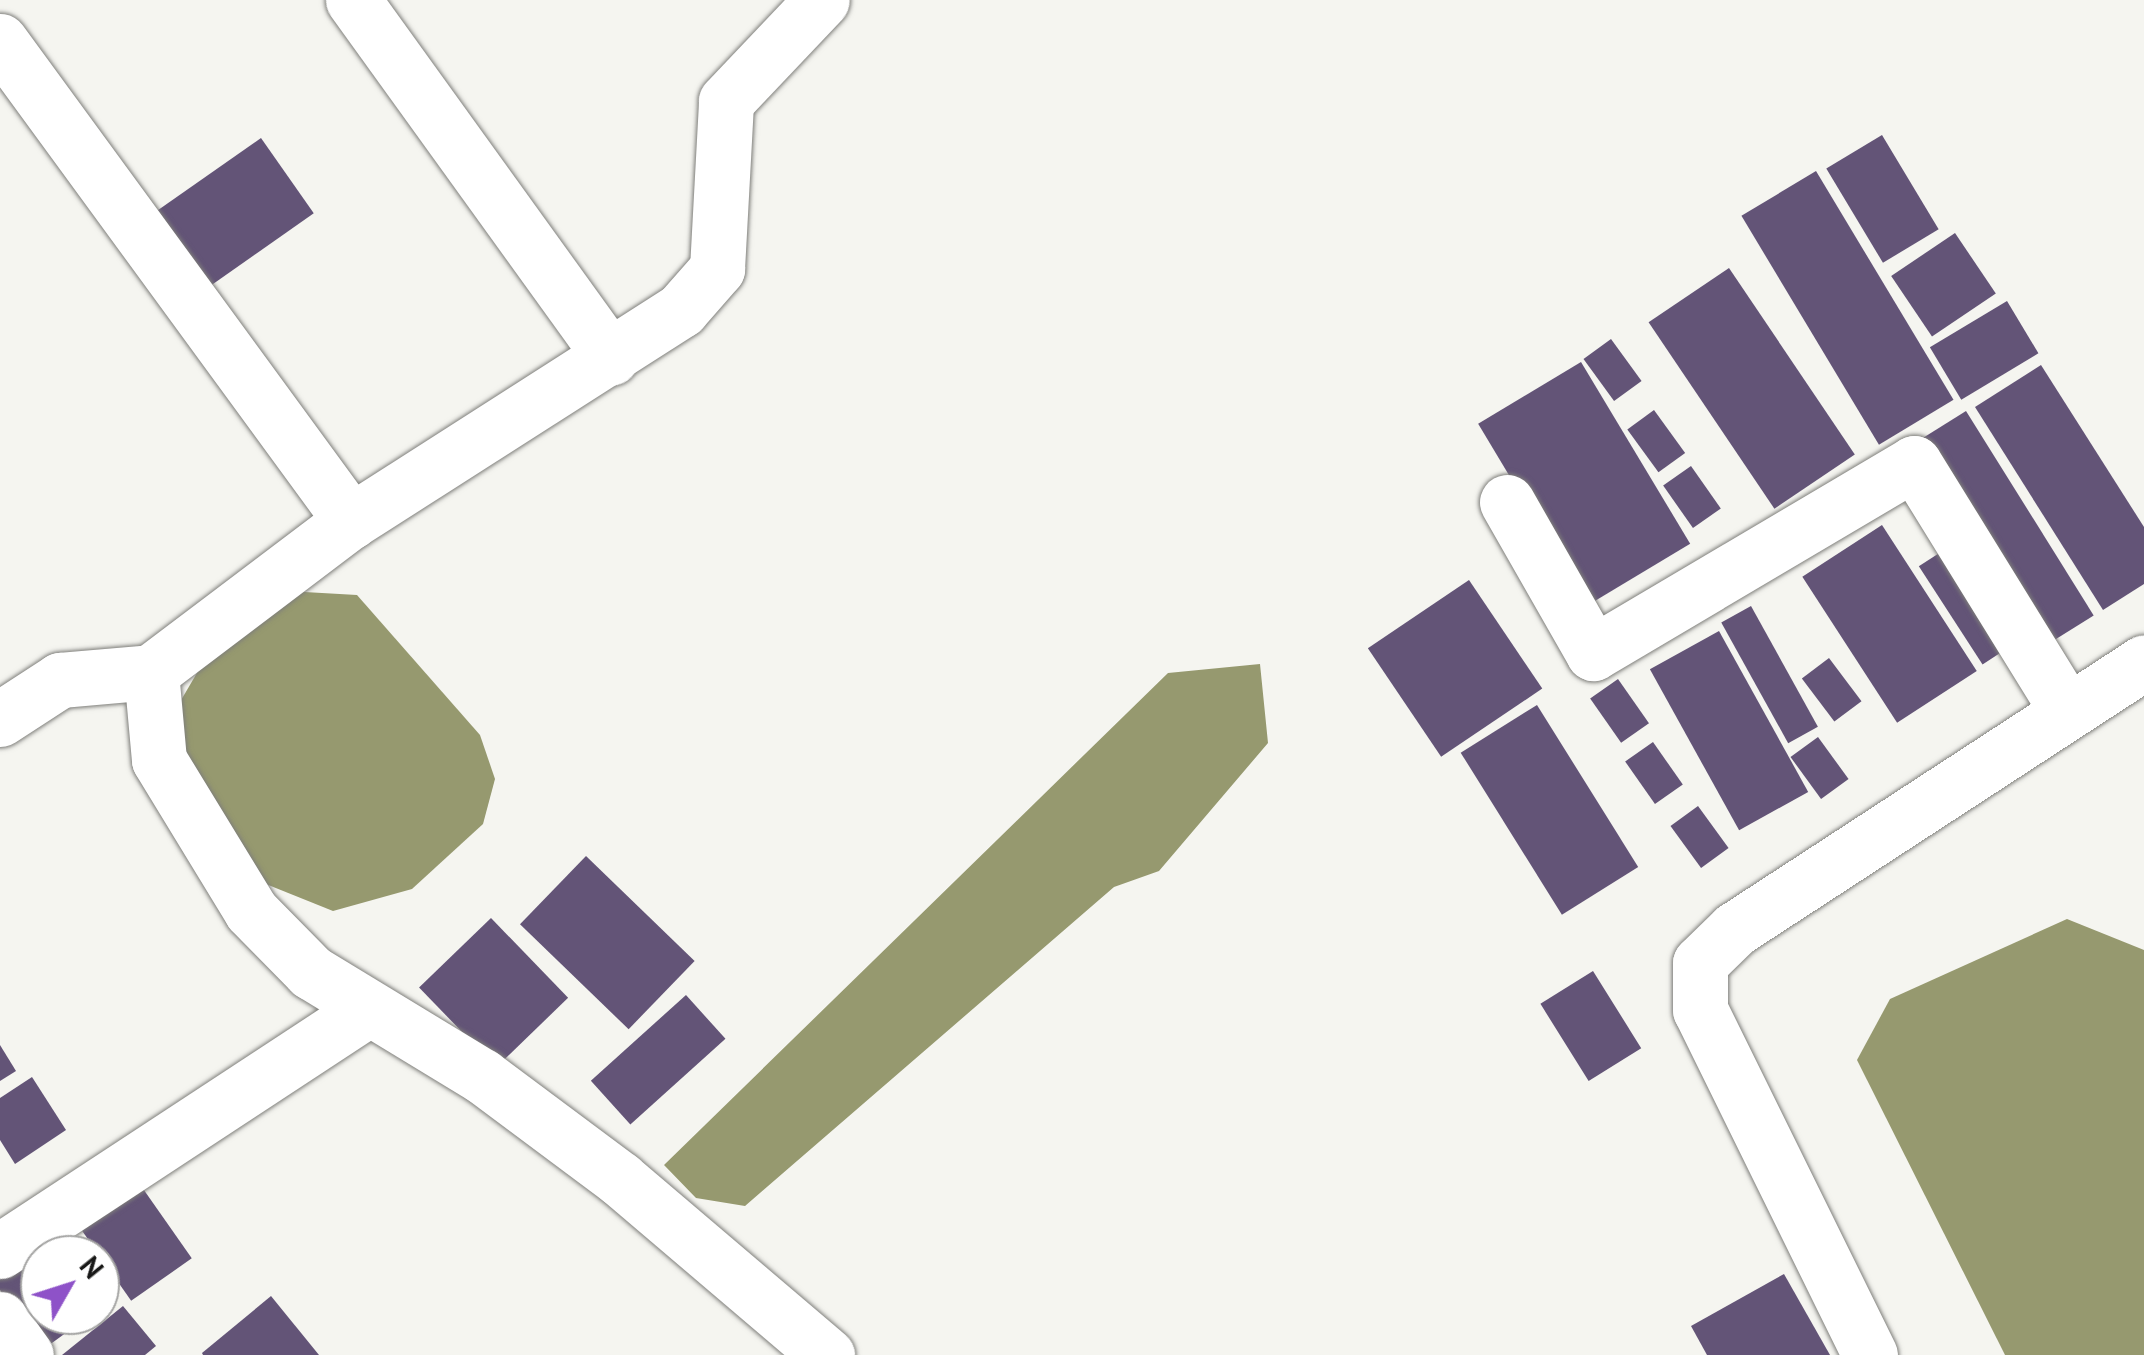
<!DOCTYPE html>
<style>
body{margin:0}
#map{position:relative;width:2144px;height:1355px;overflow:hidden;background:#f5f5f0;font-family:"PT Sans",sans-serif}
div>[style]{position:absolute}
.water>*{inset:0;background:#96996f}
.building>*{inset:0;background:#635477;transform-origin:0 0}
.roads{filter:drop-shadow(0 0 2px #7f7f7b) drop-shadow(0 0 2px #7f7f7b)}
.minor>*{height:55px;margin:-27.5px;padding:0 27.5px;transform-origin:27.5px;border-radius:27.5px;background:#fff}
span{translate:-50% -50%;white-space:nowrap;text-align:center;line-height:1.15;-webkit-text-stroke:10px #fff;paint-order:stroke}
.north{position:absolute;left:20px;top:1235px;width:100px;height:100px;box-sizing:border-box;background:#fff;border:2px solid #a3a3a2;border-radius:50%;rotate:51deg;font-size:28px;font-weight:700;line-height:40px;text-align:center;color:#181817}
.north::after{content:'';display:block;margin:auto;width:35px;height:45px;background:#8e52c8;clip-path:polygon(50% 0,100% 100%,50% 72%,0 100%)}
</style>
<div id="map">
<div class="water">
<div style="clip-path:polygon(287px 591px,357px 595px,480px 735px,495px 779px,483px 824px,412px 889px,333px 911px,241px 874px,170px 719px,211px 649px)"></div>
<div style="clip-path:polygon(1260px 664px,1268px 743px,1159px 871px,1114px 887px,745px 1206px,696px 1198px,664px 1165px,1168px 673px)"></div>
<div style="clip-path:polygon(2067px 919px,2144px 950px,2144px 1355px,2005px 1355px,1857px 1060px,1890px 999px)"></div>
</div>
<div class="building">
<div style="left:1882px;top:135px;width:110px;height:65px;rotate:59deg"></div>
<div style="left:261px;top:138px;width:92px;height:126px;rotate:55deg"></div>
<div style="left:1816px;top:171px;width:267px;height:87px;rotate:59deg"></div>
<div style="left:1955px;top:233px;width:73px;height:77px;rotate:56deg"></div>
<div style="left:1729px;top:268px;width:225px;height:97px;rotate:56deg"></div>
<div style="left:2007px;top:301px;width:61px;height:90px;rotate:59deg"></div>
<div style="left:1611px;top:339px;width:52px;height:34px;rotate:54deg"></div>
<div style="left:1581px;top:362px;width:212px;height:120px;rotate:59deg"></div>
<div style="clip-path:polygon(2041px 365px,2144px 527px,2144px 584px,2103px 610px,1975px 407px)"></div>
<div style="left:1654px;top:410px;width:53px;height:33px;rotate:54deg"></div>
<div style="left:1966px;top:411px;width:241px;height:82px;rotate:58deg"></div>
<div style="left:1691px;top:466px;width:52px;height:34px;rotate:55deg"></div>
<div style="left:1882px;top:525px;width:174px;height:95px;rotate:57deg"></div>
<div style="left:1944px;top:550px;width:117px;height:30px;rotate:57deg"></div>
<div style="left:1469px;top:580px;width:131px;height:122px;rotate:56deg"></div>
<div style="left:1751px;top:606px;width:138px;height:34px;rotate:61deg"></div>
<div style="left:1719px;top:631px;width:184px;height:79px;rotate:61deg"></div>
<div style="left:1829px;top:658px;width:54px;height:34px;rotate:53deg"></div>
<div style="left:1618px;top:679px;width:54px;height:34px;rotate:55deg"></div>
<div style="left:1537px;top:705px;width:191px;height:90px;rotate:58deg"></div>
<div style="left:1818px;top:737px;width:52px;height:34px;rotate:54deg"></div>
<div style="left:1653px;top:742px;width:52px;height:34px;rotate:55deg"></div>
<div style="left:1698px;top:806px;width:52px;height:34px;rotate:54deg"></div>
<div style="left:586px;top:856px;width:151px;height:95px;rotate:44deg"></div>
<div style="left:491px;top:918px;width:111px;height:100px;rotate:46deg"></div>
<div style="left:1593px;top:971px;width:91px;height:62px;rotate:58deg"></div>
<div style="left:686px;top:995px;width:59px;height:128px;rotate:48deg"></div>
<div style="clip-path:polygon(0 1045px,16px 1071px,0 1081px)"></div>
<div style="clip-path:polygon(32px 1077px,66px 1130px,15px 1164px,0 1140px,0 1098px)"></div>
<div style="left:139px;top:1183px;width:92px;height:74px;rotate:55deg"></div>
<div style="clip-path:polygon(79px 1239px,91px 1255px,56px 1255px)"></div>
<div style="clip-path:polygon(27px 1252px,40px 1273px,40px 1315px,66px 1315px,74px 1327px,45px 1348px,0 1290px,0 1273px)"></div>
<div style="clip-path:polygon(100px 1268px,118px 1292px,100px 1304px)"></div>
<div style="clip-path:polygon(1784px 1274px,1830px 1355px,1707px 1355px,1691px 1326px)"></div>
<div style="clip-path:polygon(271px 1296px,319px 1355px,203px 1355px,202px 1353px)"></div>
<div style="clip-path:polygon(123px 1306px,156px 1346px,145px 1355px,62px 1355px)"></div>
</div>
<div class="roads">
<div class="minor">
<div style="left:353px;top:0;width:441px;rotate:54.2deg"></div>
<div style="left:0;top:41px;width:595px;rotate:53.82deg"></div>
<div style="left:1507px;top:502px;width:174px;rotate:60.3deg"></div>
<div style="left:1593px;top:653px;width:373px;rotate:-30.6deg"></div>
<div style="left:1914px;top:463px;width:291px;rotate:58.3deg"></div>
<div style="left:151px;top:672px;width:251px;rotate:-37.1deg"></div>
<div style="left:351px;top:521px;width:392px;rotate:-32.6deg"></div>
<div style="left:681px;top:310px;width:55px;rotate:-48.7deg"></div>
<div style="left:717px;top:269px;width:168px;rotate:-86.9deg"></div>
<div style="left:726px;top:101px;width:139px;rotate:-46.5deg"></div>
<div style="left:0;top:719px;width:72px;rotate:-33deg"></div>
<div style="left:60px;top:680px;width:91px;rotate:-5deg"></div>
<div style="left:151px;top:672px;width:88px;rotate:84.8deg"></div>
<div style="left:159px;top:760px;width:177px;rotate:58.6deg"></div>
<div style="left:251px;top:911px;width:86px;rotate:45.5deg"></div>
<div style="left:311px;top:972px;width:200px;rotate:31.3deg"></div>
<div style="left:482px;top:1076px;width:172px;rotate:36.7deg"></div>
<div style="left:620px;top:1179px;width:272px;rotate:40.4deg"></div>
<div style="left:0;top:1251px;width:439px;rotate:-33.3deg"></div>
<div style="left:0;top:1319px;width:44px;rotate:54.2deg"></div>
<div style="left:1870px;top:1355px;width:385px;rotate:-116.2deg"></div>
<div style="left:1700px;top:1010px;width:47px;rotate:-90deg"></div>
<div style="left:1700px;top:963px;width:49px;rotate:-44.2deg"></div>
<div style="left:1735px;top:929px;width:488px;rotate:-33.1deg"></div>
</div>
</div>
<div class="north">N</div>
</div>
